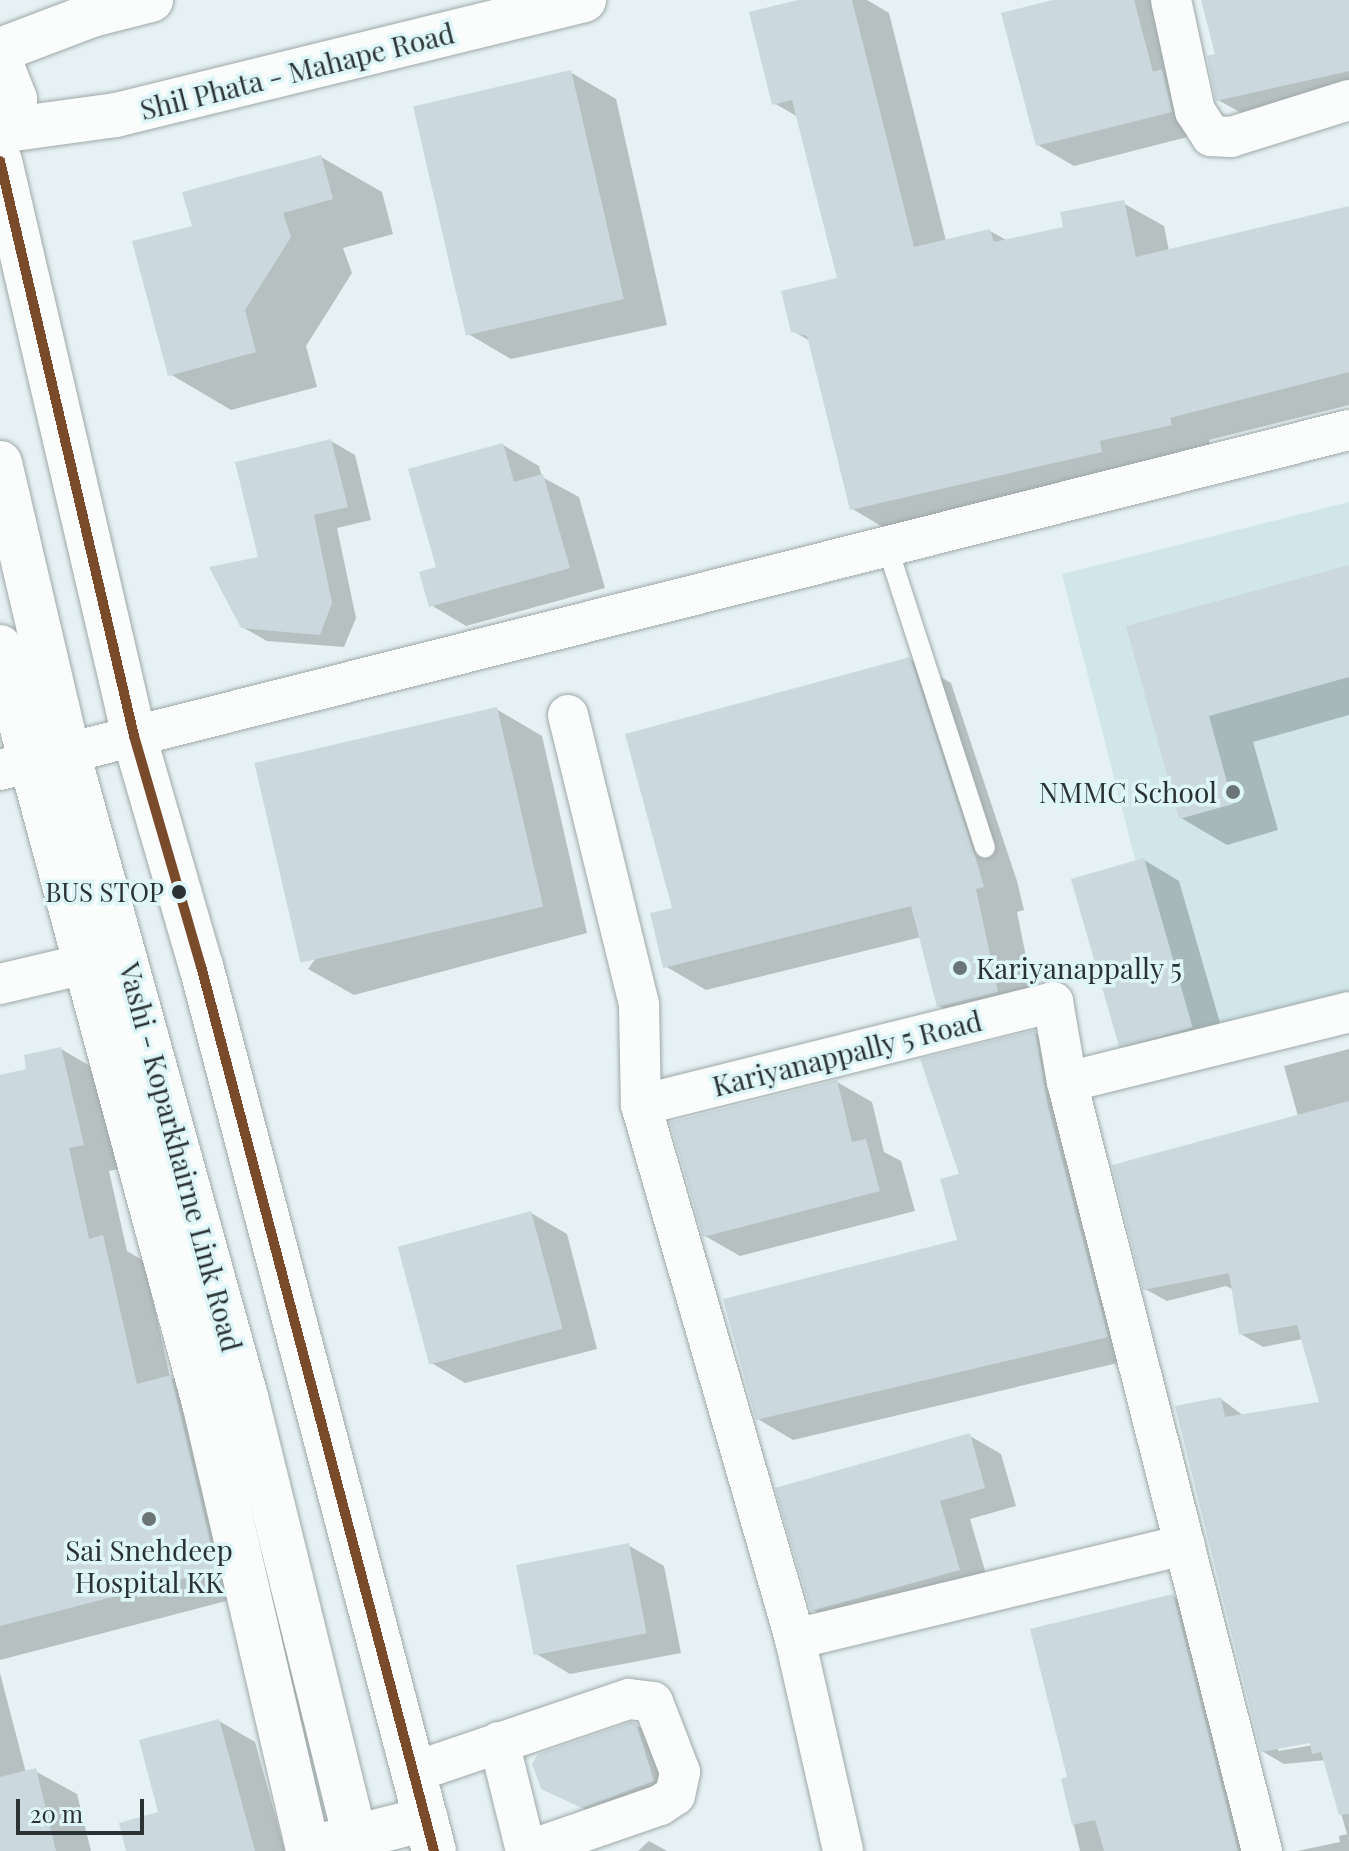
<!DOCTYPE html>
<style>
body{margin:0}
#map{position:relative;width:1349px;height:1851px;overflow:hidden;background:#e5f1f2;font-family:"Playfair Display",serif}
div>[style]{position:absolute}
.built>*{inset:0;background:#d0e6e8}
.shadow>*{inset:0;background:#0003}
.building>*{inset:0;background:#cbd9de;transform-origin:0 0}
.roads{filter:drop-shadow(0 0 2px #9fa8a9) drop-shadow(0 0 2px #9fa8a9)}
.lane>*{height:20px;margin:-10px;padding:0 10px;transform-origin:10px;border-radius:10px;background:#fbfdfd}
.street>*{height:40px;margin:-20px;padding:0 20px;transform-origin:20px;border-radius:20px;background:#fbfdfd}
.secondary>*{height:44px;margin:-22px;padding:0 22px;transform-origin:22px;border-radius:22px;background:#fbfdfd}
.bus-1>*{height:10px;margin:-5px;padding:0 5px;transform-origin:5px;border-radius:5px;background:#7a4b2a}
.dots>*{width:22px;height:22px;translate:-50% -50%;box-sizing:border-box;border:4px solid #dff6f8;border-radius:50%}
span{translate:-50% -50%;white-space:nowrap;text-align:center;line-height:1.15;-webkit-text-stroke:7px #dff6f8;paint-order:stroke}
.bus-label{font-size:26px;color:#2a3233}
.right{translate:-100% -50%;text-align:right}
.street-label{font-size:28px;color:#2a3233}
.poi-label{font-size:28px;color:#2a3233}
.left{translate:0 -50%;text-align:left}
.scale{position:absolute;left:16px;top:1799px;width:128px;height:36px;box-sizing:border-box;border:4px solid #2a3233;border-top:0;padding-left:10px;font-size:24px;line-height:28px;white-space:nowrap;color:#2a3233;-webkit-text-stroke:6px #dff6f8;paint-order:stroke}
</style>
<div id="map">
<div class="built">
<div style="clip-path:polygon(1349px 502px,1349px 1010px,1184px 1051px,1062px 574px)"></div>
</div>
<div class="shadow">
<div style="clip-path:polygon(806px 0,867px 0,889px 13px,946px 241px,990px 231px,1008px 241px,1065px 229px,1123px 203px,1164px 226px,1169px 251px,1349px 208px,1349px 405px,1209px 440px,1211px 448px,891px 532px,851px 508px,810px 341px,793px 331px,839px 279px,798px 117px,774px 103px)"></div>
<div style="clip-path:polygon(1061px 0,1159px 0,1207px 132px,1074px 166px,1038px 145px)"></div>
<div style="clip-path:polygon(1203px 0,1349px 0,1349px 99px,1254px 120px,1218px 100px,1217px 56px)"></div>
<div style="clip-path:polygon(570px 72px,616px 99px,667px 325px,511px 359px,465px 332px)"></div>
<div style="clip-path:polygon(321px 157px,382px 192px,393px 234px,343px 248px,352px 273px,306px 346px,317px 387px,231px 410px,170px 374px,194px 227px)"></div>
<div style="clip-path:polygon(331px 441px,355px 455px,371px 520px,337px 528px,356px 618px,344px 647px,267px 641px,242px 627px,261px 558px)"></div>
<div style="clip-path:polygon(503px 445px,539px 466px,542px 477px,579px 497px,605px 588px,466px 626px,431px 605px,438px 569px)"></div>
<div style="clip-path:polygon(1349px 567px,1349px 715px,1253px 742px,1278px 830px,1227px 845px,1181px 818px,1128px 627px)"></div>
<div style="clip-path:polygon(909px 659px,951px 683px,1017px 881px,1024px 910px,1017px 912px,1038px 1016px,981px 1030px,939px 1006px,921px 937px,706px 990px,665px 966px,675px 910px)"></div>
<div style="clip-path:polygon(496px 709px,542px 736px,587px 933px,354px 995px,308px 969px)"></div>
<div style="clip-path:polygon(1144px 860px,1179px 881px,1227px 1047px,1156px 1065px,1120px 1044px)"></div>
<div style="clip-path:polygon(1034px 1032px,1070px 1053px,1143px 1357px,793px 1440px,758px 1419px,959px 1242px,962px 1175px)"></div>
<div style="clip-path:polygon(61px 1049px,102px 1073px,124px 1168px,109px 1171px,127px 1251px,144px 1261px,170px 1377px,211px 1401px,257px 1593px,0 1660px,0 1077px,29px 1070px)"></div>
<div style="clip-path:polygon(evenodd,1349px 1049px,1349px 1851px,1297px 1851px,1340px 1842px,1339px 1836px,1347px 1834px,1326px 1760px,1284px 1764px,1262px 1751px,1221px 1399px,1244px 1416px,1321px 1403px,1303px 1339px,1263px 1347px,1241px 1334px,1234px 1290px,1226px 1286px,1167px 1301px,1145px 1289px,1298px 1116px,1284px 1066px,1349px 1049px,1319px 1740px,1320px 1744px,1278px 1751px,1278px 1747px,1319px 1740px)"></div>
<div style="clip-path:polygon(837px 1082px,872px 1102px,884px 1152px,901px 1161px,915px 1211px,740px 1256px,705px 1236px)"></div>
<div style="clip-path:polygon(531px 1213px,567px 1234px,597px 1349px,465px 1383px,430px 1362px)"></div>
<div style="clip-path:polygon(970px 1436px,1001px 1454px,1016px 1506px,970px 1519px,990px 1588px,844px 1628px,813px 1610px)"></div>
<div style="clip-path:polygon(628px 1545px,664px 1566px,681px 1653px,570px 1674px,535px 1653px)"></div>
<div style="clip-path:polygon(1173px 1596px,1204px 1614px,1264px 1851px,1080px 1851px,1063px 1780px,1070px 1779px)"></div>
<div style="clip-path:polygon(0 1673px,26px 1773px,35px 1771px,77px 1794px,91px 1851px,0 1851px)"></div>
<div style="clip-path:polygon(219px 1721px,255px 1742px,285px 1851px,129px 1851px,161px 1814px)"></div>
<div style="clip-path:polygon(636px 1725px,672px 1746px,691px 1795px,619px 1827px,542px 1787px)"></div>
<div style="clip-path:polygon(649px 1841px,667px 1851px,638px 1851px)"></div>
</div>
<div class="building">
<div style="clip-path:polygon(798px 0,852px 0,914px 247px,990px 229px,994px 242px,1063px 227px,1060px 212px,1124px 200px,1136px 257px,1349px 206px,1349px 372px,1170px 418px,1172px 425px,1100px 441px,1102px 452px,850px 510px,807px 336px,791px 332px,781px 291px,837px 278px,792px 100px,772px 105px,749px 12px)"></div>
<div style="clip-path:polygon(1053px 0,1134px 0,1153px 72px,1162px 69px,1172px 112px,1036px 146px,1001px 13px)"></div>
<div style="clip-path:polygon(1201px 0,1349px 0,1349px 71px,1216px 101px,1207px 56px,1215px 54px)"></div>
<div style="left:571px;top:70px;width:235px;height:162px;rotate:77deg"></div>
<div style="clip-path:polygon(321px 155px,333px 199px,283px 213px,291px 237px,245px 310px,256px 352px,168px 376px,132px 241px,192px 226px,182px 192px)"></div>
<div style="clip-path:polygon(331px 439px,348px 507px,314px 515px,332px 603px,320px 635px,241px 628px,209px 567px,258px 557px,235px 462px)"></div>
<div style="clip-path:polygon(503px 443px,514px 482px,543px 474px,570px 568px,429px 607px,419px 572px,436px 567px,408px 469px)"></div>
<div style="clip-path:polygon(1349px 565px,1349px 677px,1209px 716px,1233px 804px,1179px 819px,1126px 626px)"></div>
<div style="clip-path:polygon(910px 657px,975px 856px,984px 887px,976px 889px,998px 992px,937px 1007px,911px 906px,663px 968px,650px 913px,672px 908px,625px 734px)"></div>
<div style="left:497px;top:707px;width:205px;height:249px;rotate:77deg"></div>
<div style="left:1144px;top:858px;width:176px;height:76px;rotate:74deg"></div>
<div style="clip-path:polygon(1035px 1030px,1048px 1107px,1108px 1337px,756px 1420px,723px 1299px,957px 1240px,940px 1179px,959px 1174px,920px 1059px)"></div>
<div style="clip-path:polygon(61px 1047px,84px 1145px,69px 1148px,89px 1239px,103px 1235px,137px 1384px,171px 1375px,217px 1570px,0 1626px,0 1075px,26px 1069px,24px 1055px)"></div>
<div style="clip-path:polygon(837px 1080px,852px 1142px,866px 1139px,880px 1191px,703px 1237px,670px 1122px)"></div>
<div style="clip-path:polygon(1349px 1101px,1349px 1814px,1339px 1815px,1321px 1752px,1312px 1754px,1310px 1743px,1261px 1752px,1175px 1406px,1221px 1397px,1225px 1417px,1319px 1402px,1297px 1325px,1239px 1335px,1229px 1273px,1143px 1290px,1112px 1165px)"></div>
<div style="left:531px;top:1211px;width:122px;height:138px;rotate:75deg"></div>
<div style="clip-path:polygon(970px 1433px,985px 1488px,940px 1501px,960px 1570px,811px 1611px,775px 1488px)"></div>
<div style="left:629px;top:1543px;width:92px;height:115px;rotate:79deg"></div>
<div style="clip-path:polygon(1173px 1594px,1238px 1851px,1104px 1851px,1095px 1820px,1072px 1825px,1061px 1779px,1067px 1777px,1030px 1629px)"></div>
<div style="clip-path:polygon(219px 1719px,255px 1851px,126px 1851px,119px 1823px,158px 1812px,139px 1740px)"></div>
<div style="clip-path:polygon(631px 1722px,636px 1723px,654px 1781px,582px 1808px,541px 1789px,532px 1764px,538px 1754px)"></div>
<div style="clip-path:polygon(36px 1768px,56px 1851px,0 1851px,0 1777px)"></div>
</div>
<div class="roads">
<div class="lane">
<div style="left:887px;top:546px;width:317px;rotate:72deg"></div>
</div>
<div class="street">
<div style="left:1171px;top:0;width:114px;rotate:77.8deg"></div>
<div style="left:1195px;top:111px;width:30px;rotate:57deg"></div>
<div style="left:1211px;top:136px;width:20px;rotate:3deg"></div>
<div style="left:1231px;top:137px;width:124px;rotate:-17.4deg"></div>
<div style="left:568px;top:715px;width:299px;rotate:76.2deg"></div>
<div style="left:639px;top:1005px;width:100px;rotate:88.9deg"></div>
<div style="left:641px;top:1105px;width:556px;rotate:73.91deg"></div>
<div style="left:795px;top:1639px;width:217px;rotate:77.2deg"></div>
<div style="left:0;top:770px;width:1391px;rotate:-14.15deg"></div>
<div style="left:0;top:984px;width:87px;rotate:-13.2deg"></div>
<div style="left:641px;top:1105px;width:425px;rotate:-14deg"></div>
<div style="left:1053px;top:1002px;width:81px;rotate:80.1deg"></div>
<div style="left:795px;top:1639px;width:401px;rotate:-13.6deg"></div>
<div style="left:499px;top:1742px;width:112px;rotate:76.1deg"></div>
<div style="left:414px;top:1772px;width:227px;rotate:-18.8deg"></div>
<div style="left:629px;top:1699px;width:24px;rotate:7deg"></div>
<div style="left:653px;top:1702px;width:75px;rotate:68.9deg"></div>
<div style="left:680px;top:1772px;width:24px;rotate:102deg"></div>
<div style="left:675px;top:1795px;width:18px;rotate:146deg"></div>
<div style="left:660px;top:1805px;width:141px;rotate:160.9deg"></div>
<div style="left:1262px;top:1851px;width:793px;rotate:-104.23deg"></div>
<div style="left:1067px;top:1082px;width:291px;rotate:-13.9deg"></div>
</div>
<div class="secondary">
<div style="left:0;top:50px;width:98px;rotate:-20.8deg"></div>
<div style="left:92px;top:15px;width:61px;rotate:-14.3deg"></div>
<div style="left:0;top:61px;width:41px;rotate:68.5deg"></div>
<div style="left:15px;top:99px;width:43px;rotate:110.6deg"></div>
<div style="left:7px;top:130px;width:110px;rotate:-7.8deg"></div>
<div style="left:116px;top:115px;width:482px;rotate:-13.8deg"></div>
<div style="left:0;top:161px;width:590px;rotate:76.88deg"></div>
<div style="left:134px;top:736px;width:240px;rotate:73.8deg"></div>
<div style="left:201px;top:966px;width:915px;rotate:75.25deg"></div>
<div style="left:0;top:463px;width:298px;rotate:76.8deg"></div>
<div style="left:68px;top:753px;width:668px;rotate:74.55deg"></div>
<div style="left:246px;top:1397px;width:468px;rotate:76.1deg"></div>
<div style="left:0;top:647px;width:787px;rotate:74.9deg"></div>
<div style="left:205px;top:1407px;width:456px;rotate:76.9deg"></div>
<div style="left:327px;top:1844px;width:102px;rotate:-14.2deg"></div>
</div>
</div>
<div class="bus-1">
<div style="left:0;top:161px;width:590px;rotate:76.88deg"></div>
<div style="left:134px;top:736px;width:240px;rotate:73.8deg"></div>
<div style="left:201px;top:966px;width:915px;rotate:75.25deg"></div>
</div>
<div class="dots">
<div style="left:1233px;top:792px;background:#6b7576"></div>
<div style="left:179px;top:892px;background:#2a3233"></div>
<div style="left:960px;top:968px;background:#6b7576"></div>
<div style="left:149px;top:1519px;background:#6b7576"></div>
</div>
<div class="bus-label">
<span class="right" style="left:164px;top:892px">BUS STOP</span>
</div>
<div class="street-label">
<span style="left:297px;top:71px;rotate:-14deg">Shil Phata - Mahape Road</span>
<span style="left:847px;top:1053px;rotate:-14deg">Kariyanappally 5 Road</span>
<span style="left:181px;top:1157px;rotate:75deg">Vashi - Koparkhairne Link Road</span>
</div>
<div class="poi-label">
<span class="right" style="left:1217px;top:792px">NMMC School</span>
<span class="left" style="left:976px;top:968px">Kariyanappally 5</span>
<span style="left:149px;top:1566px">Sai Snehdeep<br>Hospital KK</span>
</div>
<div class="scale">20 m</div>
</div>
